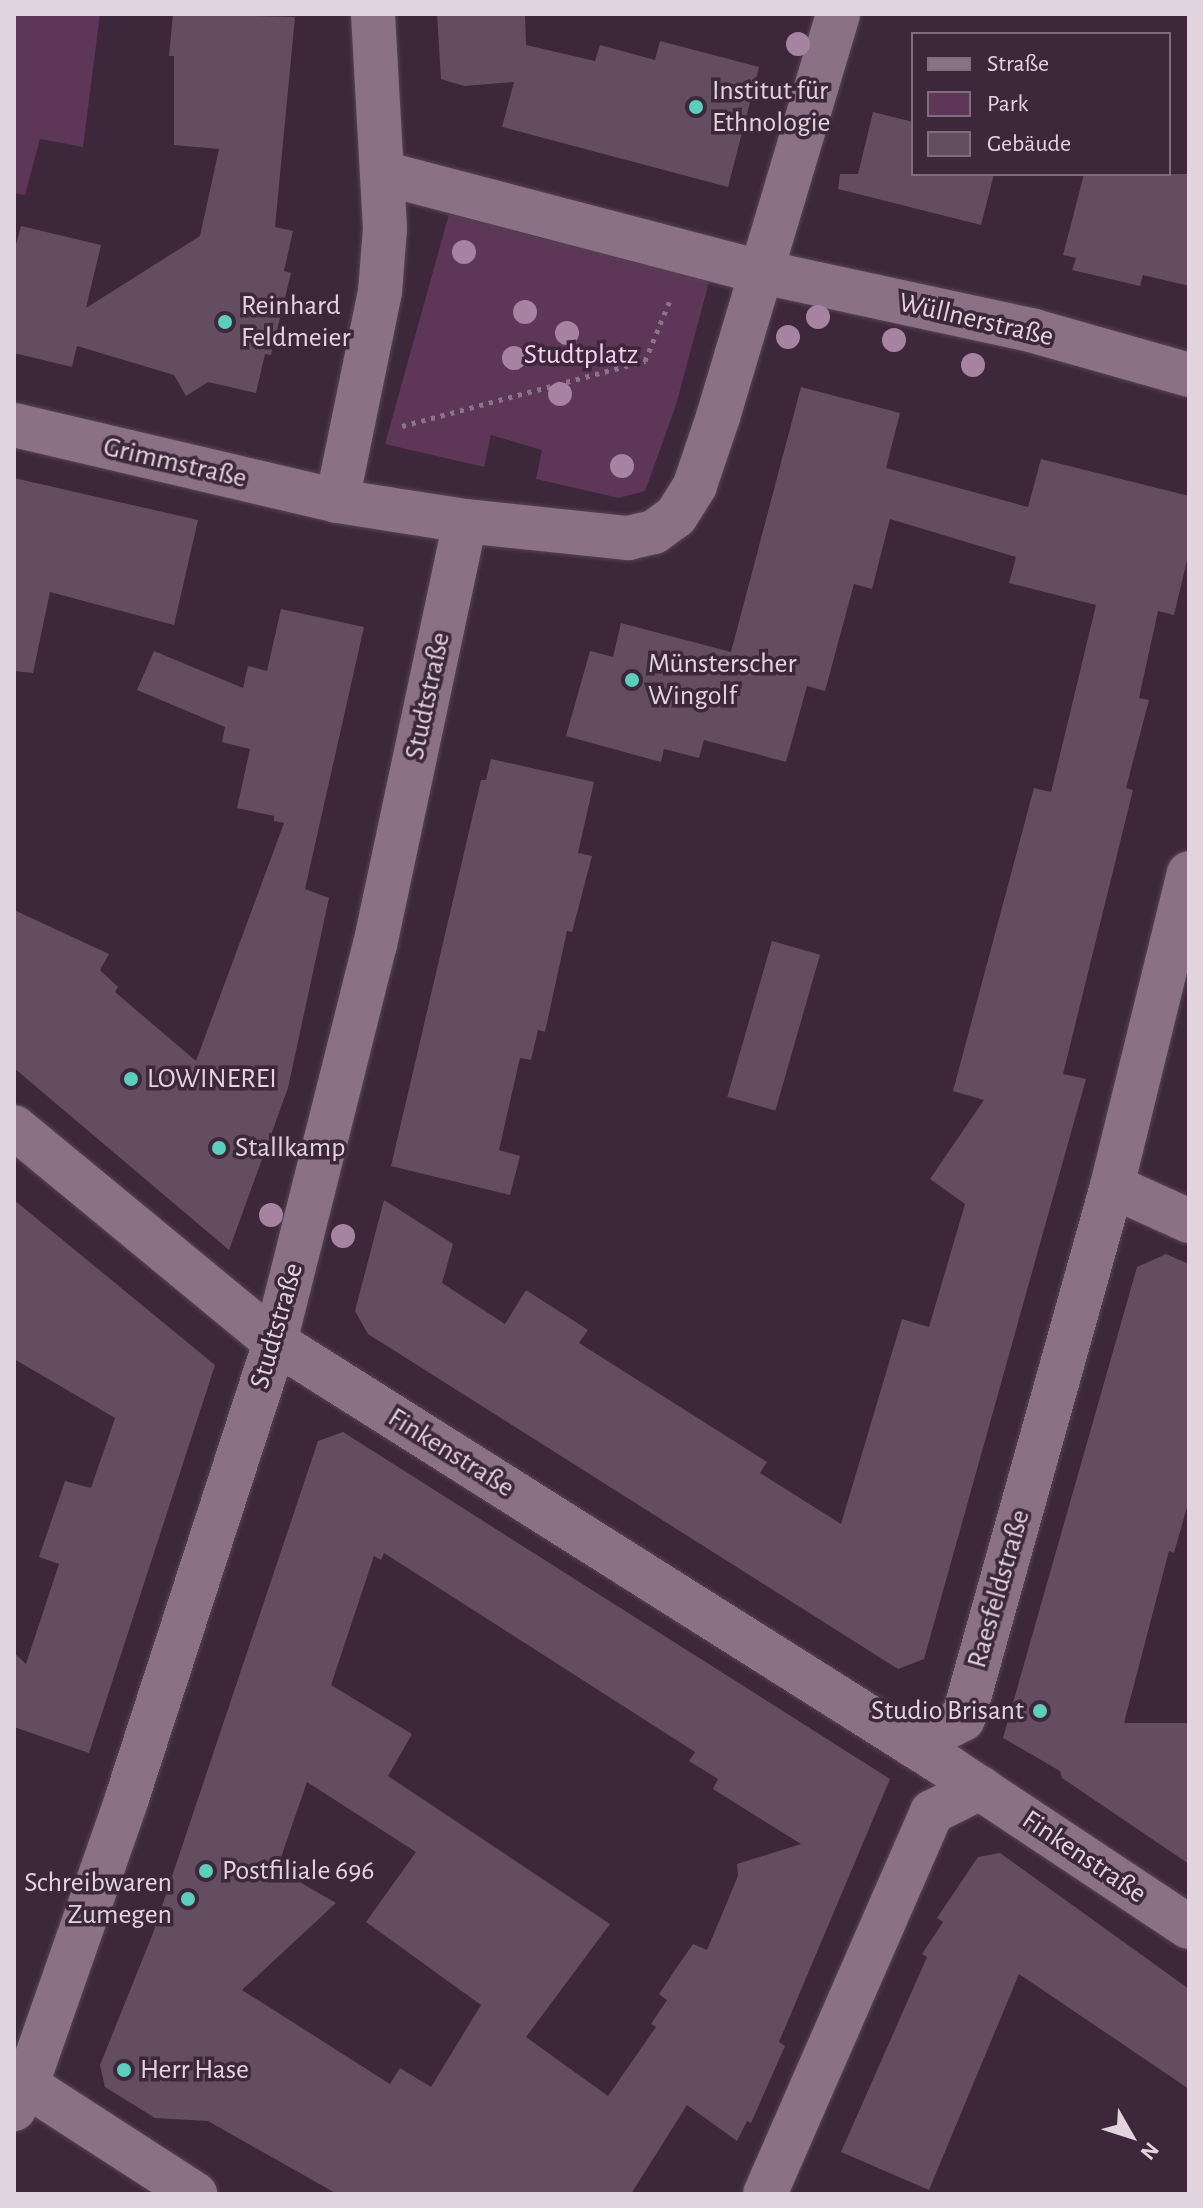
<!DOCTYPE html>
<meta charset="utf-8">
<style>
body{margin:0}
#map{position:relative;width:1203px;height:2208px;overflow:hidden;background:#3d273a;font-family:"Alegreya Sans",sans-serif}
div>[style]{position:absolute}
.green>*{inset:0;background:#5d3658}
.building>*{inset:0;background:#654d61;transform-origin:0 0}
.path>*{height:5px;margin-top:-2.5px;transform-origin:0;background:repeating-linear-gradient(90deg,#887585 0 4px,transparent 0 10px)}
.roads{filter:drop-shadow(0 0 2px #554352) drop-shadow(0 0 2px #554352)}
.minor>*{height:44px;margin:-22px;padding:0 22px;transform-origin:22px;border-radius:22px;background:#8a7186}
.trees>*{width:24px;height:24px;margin:-12px;border-radius:50%;background:#a683a0}
.dots>*{width:22px;height:22px;translate:-50% -50%;box-sizing:border-box;border:4px solid #3d273a;border-radius:50%}
span{translate:-50% -50%;white-space:nowrap;text-align:center;line-height:1.15;-webkit-text-stroke:7px #3d273a;paint-order:stroke}
.poi-label{font-size:28px;color:#e2d4df}
.left{translate:0 -50%;text-align:left}
.right{translate:-100% -50%;text-align:right}
.street-label{font-size:28px;color:#e2d4df}
.park-label{font-size:28px;color:#fbcef4}
.frame{position:absolute;inset:0;border:16px solid #e2d4df;pointer-events:none}
.legend{position:absolute;left:911px;top:32px;width:260px;height:144px;box-sizing:border-box;background:#3d273a;border:2px solid #7f6c7c;margin:0;padding:10px 14px;list-style:none;font-size:24px;color:#e2d4df}
.legend li{display:flex;align-items:center;gap:16px;height:40px}
.legend b{width:40px;border:2px solid #7f6c7c}
.north{position:absolute;left:1091px;top:2096px;width:80px;height:80px;-webkit-text-stroke:6px #3d273a;paint-order:stroke;rotate:129deg;font-size:22px;font-weight:700;line-height:32px;text-align:center;color:#e2d4df}
.north::after{content:'';display:block;margin:auto;width:28px;height:36px;background:#e2d4df;clip-path:polygon(50% 0,100% 100%,50% 72%,0 100%)}
</style>
<div id="map">
<div class="green">
<div style="clip-path:polygon(14px 14px,100px 14px,83px 147px,40px 139px,25px 195px,14px 193px)"></div>
<div style="clip-path:polygon(449px 214px,709px 282px,676px 405px,645px 491px,619px 498px,536px 479px,542px 450px,491px 435px,484px 467px,385px 444px)"></div>
</div>
<div class="building">
<div style="clip-path:polygon(173px 14px,295px 17px,275px 227px,293px 231px,284px 271px,291px 273px,271px 355px,265px 354px,256px 393px,208px 382px,186px 396px,174px 375px,77px 346px,72px 367px,14px 353px,14px 252px,21px 226px,101px 245px,86px 308px,200px 236px,219px 149px,174px 145px,174px 56px,169px 56px)"></div>
<div style="clip-path:polygon(437px 14px,525px 14px,526px 45px,595px 61px,600px 45px,655px 60px,660px 41px,759px 67px,728px 187px,502px 127px,514px 82px,464px 86px,441px 79px)"></div>
<div style="clip-path:polygon(873px 112px,913px 122px,913px 174px,994px 174px,981px 225px,838px 189px,840px 174px,858px 174px)"></div>
<div style="clip-path:polygon(1084px 174px,1189px 174px,1189px 286px,1143px 275px,1140px 286px,1072px 270px,1076px 258px,1063px 255px)"></div>
<div style="clip-path:polygon(801px 387px,900px 413px,886px 468px,1028px 507px,1041px 459px,1189px 496px,1189px 552px,1174px 615px,1158px 611px,1139px 698px,1149px 700px,1126px 788px,1133px 790px,1063px 1074px,1086px 1079px,924px 1659px,898px 1669px,368px 1334px,355px 1311px,384px 1200px,453px 1244px,442px 1283px,505px 1324px,526px 1290px,588px 1330px,579px 1343px,767px 1462px,760px 1473px,841px 1524px,902px 1319px,929px 1327px,965px 1204px,930px 1179px,984px 1100px,953px 1091px,1034px 788px,1051px 792px,1096px 605px,1009px 583px,1016px 557px,890px 519px,872px 589px,854px 584px,825px 691px,807px 686px,786px 762px,704px 740px,699px 758px,664px 749px,661px 762px,566px 736px,590px 651px,613px 657px,621px 623px,731px 652px)"></div>
<div style="clip-path:polygon(14px 478px,198px 520px,174px 625px,50px 592px,33px 673px,14px 671px)"></div>
<div style="clip-path:polygon(281px 609px,364px 627px,305px 889px,329px 898px,288px 1088px,229px 1250px,14px 1068px,14px 910px,109px 954px,100px 970px,118px 987px,115px 992px,196px 1061px,284px 823px,274px 821px,274px 816px,237px 808px,250px 749px,222px 742px,225px 727px,137px 690px,154px 651px,243px 688px,248px 666px,267px 671px)"></div>
<div style="clip-path:polygon(491px 759px,594px 782px,578px 853px,592px 856px,572px 932px,567px 931px,545px 1032px,538px 1030px,531px 1060px,520px 1058px,499px 1150px,520px 1156px,510px 1195px,391px 1166px,481px 780px,486px 780px)"></div>
<div style="left:772px;top:941px;width:50px;height:162px;rotate:16deg"></div>
<div style="clip-path:polygon(14px 1200px,215px 1365px,89px 1753px,14px 1727px,14px 1653px,26px 1664px,59px 1564px,39px 1557px,65px 1481px,91px 1488px,115px 1418px,14px 1359px)"></div>
<div style="clip-path:polygon(1166px 1254px,1189px 1264px,1189px 1500px,1174px 1553px,1169px 1551px,1124px 1723px,1189px 1723px,1189px 1864px,1062px 1778px,1060px 1771px,1003px 1738px,1137px 1267px)"></div>
<div style="clip-path:polygon(evenodd,343px 1432px,890px 1779px,779px 2042px,785px 2046px,751px 2123px,747px 2121px,737px 2141px,687px 2105px,631px 2194px,337px 2194px,208px 2121px,155px 2118px,105px 2087px,100px 2065px,153px 1933px,318px 1441px,343px 1432px,384px 1553px,695px 1752px,689px 1761px,718px 1779px,713px 1789px,801px 1844px,737px 1864px,738px 1876px,707px 1950px,693px 1944px,675px 1970px,659px 1994px,667px 2000px,651px 2024px,656px 2027px,608px 2096px,526px 2037px,610px 1924px,388px 1776px,412px 1734px,331px 1685px,374px 1556px,381px 1560px,384px 1553px,343px 1432px,307px 1782px,416px 1852px,366px 1922px,481px 2005px,431px 2087px,400px 2068px,390px 2084px,242px 1990px,336px 1903px,277px 1869px,307px 1782px)"></div>
<div style="clip-path:polygon(1000px 1853px,1189px 1989px,1189px 2089px,1019px 1974px,929px 2190px,841px 2152px,927px 1957px,922px 1954px,943px 1922px,937px 1918px,978px 1857px)"></div>
</div>
<div class="path">
<div style="left:402px;top:426px;width:252px;rotate:-15deg"></div>
<div style="left:645px;top:361px;width:66px;rotate:-67.7deg"></div>
</div>
<div class="roads">
<div class="minor">
<div style="left:383px;top:173px;width:377px;rotate:14.7deg"></div>
<div style="left:748px;top:269px;width:293px;rotate:12.2deg"></div>
<div style="left:1034px;top:331px;width:161px;rotate:15.8deg"></div>
<div style="left:14px;top:425px;width:332px;rotate:13.2deg"></div>
<div style="left:465px;top:521px;width:164px;rotate:6deg"></div>
<div style="left:628px;top:538px;width:27px;rotate:-13deg"></div>
<div style="left:654px;top:532px;width:27px;rotate:-36deg"></div>
<div style="left:676px;top:516px;width:36px;rotate:-58deg"></div>
<div style="left:695px;top:485px;width:72px;rotate:-71.3deg"></div>
<div style="left:718px;top:417px;width:420px;rotate:-73.4deg"></div>
<div style="left:14px;top:1127px;width:338px;rotate:39.5deg"></div>
<div style="left:275px;top:1342px;width:796px;rotate:32.27deg"></div>
<div style="left:948px;top:1767px;width:289px;rotate:33.6deg"></div>
<div style="left:1112px;top:1186px;width:85px;rotate:24.4deg"></div>
<div style="left:913px;top:1745px;width:56px;rotate:-27.5deg"></div>
<div style="left:963px;top:1719px;width:553px;rotate:-74.38deg"></div>
<div style="left:1112px;top:1186px;width:322px;rotate:-76.2deg"></div>
<div style="left:14px;top:2077px;width:216px;rotate:32.9deg"></div>
<div style="left:14px;top:2109px;width:25px;rotate:-61deg"></div>
<div style="left:26px;top:2087px;width:306px;rotate:-70.7deg"></div>
<div style="left:127px;top:1798px;width:479px;rotate:-72deg"></div>
<div style="left:275px;top:1342px;width:409px;rotate:-75.9deg"></div>
<div style="left:375px;top:945px;width:433px;rotate:-78deg"></div>
<div style="left:465px;top:521px;width:130px;rotate:-171.1deg"></div>
<div style="left:337px;top:501px;width:213px;rotate:-78.4deg"></div>
<div style="left:380px;top:292px;width:63px;rotate:-85.5deg"></div>
<div style="left:385px;top:229px;width:215px;rotate:-93.2deg"></div>
<div style="left:765px;top:2194px;width:417px;rotate:-66.4deg"></div>
<div style="left:932px;top:1812px;width:54px;rotate:-26.6deg"></div>
</div>
</div>
<div class="trees">
<div style="left:798px;top:44px"></div>
<div style="left:464px;top:252px"></div>
<div style="left:525px;top:312px"></div>
<div style="left:818px;top:317px"></div>
<div style="left:567px;top:333px"></div>
<div style="left:788px;top:337px"></div>
<div style="left:894px;top:340px"></div>
<div style="left:514px;top:358px"></div>
<div style="left:973px;top:365px"></div>
<div style="left:560px;top:394px"></div>
<div style="left:622px;top:466px"></div>
<div style="left:271px;top:1215px"></div>
<div style="left:343px;top:1236px"></div>
</div>
<div class="dots">
<div style="left:696px;top:107px;background:#5bcebc"></div>
<div style="left:225px;top:322px;background:#5bcebc"></div>
<div style="left:632px;top:680px;background:#5bcebc"></div>
<div style="left:131px;top:1079px;background:#5bcebc"></div>
<div style="left:219px;top:1148px;background:#5bcebc"></div>
<div style="left:1040px;top:1711px;background:#5bcebc"></div>
<div style="left:206px;top:1871px;background:#5bcebc"></div>
<div style="left:188px;top:1899px;background:#5bcebc"></div>
<div style="left:124px;top:2070px;background:#5bcebc"></div>
</div>
<div class="poi-label">
<span class="left" style="left:712px;top:107px">Institut für<br>Ethnologie</span>
<span class="left" style="left:241px;top:322px">Reinhard<br>Feldmeier</span>
<span class="left" style="left:648px;top:680px">Münsterscher<br>Wingolf</span>
<span class="left" style="left:147px;top:1079px">LOWINEREI</span>
<span class="left" style="left:235px;top:1148px">Stallkamp</span>
<span class="right" style="left:1024px;top:1711px">Studio Brisant</span>
<span class="left" style="left:222px;top:1871px">Postfiliale 696</span>
<span class="right" style="left:172px;top:1899px">Schreibwaren<br>Zumegen</span>
<span class="left" style="left:140px;top:2070px">Herr Hase</span>
</div>
<div class="street-label">
<span style="left:976px;top:320px;rotate:13deg">Wüllnerstraße</span>
<span style="left:175px;top:463px;rotate:13deg">Grimmstraße</span>
<span style="left:428px;top:696px;rotate:-78deg">Studtstraße</span>
<span style="left:277px;top:1326px;rotate:-74deg">Studtstraße</span>
<span style="left:451px;top:1453px;rotate:32deg">Finkenstraße</span>
<span style="left:999px;top:1589px;rotate:-74deg">Raesfeldstraße</span>
<span style="left:1084px;top:1857px;rotate:34deg">Finkenstraße</span>
</div>
<div class="park-label">
<span style="left:581px;top:355px">Studtplatz</span>
</div>
<div class="frame"></div>
<ul class="legend">
<li><b style="height:10px;background:#8a7186"></b>Straße</li>
<li><b style="height:22px;background:#5d3658"></b>Park</li>
<li><b style="height:22px;background:#654d61"></b>Gebäude</li>
</ul>
<div class="north">N</div>
</div>
